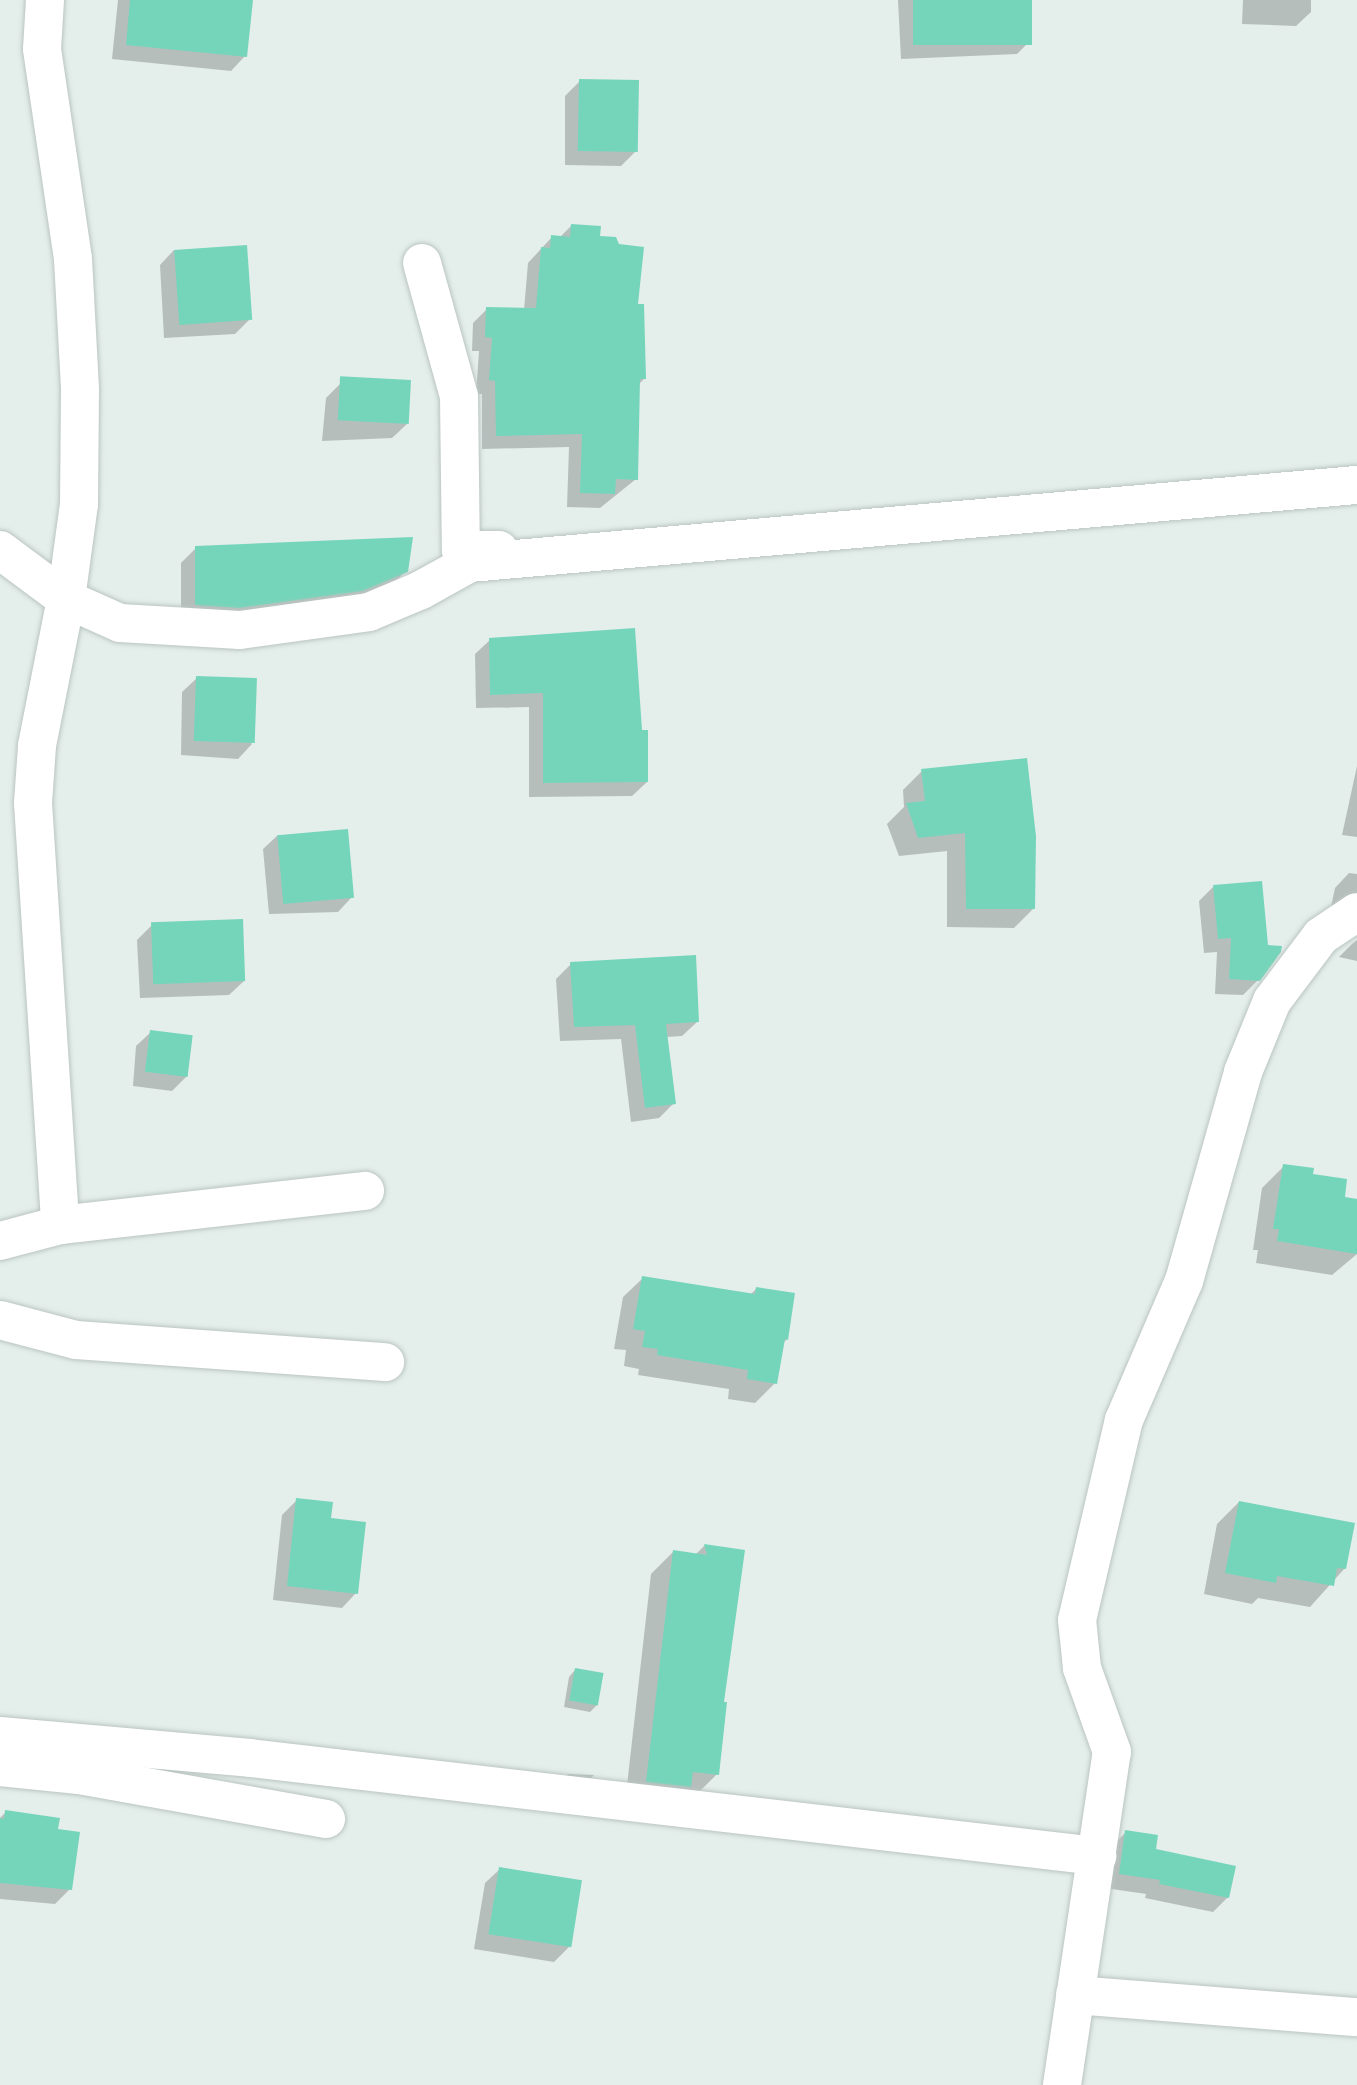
<!DOCTYPE html>
<style>
body{margin:0}
#map{position:relative;width:1357px;height:2085px;overflow:hidden;background:#e4eeeb;font-family:Georgia,serif}
div>[style]{position:absolute}
.shadow>*{inset:0;background:#0003}
.building>*{inset:0;background:#75d5ba;transform-origin:0 0}
.roads{filter:drop-shadow(0 0 2px #bac5c1) drop-shadow(0 0 2px #bac5c1)}
.street>*{height:38px;margin:-19px;padding:0 19px;transform-origin:19px;border-radius:19px;background:#fff}
span{translate:-50% -50%;white-space:nowrap;text-align:center;line-height:1.15;-webkit-text-stroke:5px #f1fcf8;paint-order:stroke}
</style>
<div id="map">
<div class="shadow">
<div style="clip-path:polygon(118px 0,251px 0,245px 56px,231px 71px,112px 59px)"></div>
<div style="clip-path:polygon(898px 0,1030px 0,1032px 39px,1017px 54px,901px 59px)"></div>
<div style="clip-path:polygon(1243px 0,1311px 0,1311px 12px,1296px 26px,1242px 24px)"></div>
<div style="clip-path:polygon(580px 81px,636px 151px,621px 166px,565px 165px,565px 96px)"></div>
<div style="clip-path:polygon(572px 225px,618px 245px,636px 306px,645px 378px,638px 385px,636px 479px,600px 508px,567px 507px,569px 447px,482px 449px,482px 394px,476px 394px,479px 351px,472px 351px,473px 323px,487px 309px,524px 310px,528px 263px,552px 237px,560px 237px)"></div>
<div style="clip-path:polygon(174px 250px,250px 319px,235px 334px,164px 338px,160px 265px)"></div>
<div style="clip-path:polygon(341px 383px,407px 424px,392px 438px,322px 441px,326px 398px)"></div>
<div style="clip-path:polygon(196px 548px,406px 571px,391px 586px,347px 605px,181px 620px,181px 563px)"></div>
<div style="clip-path:polygon(490px 640px,641px 732px,647px 782px,632px 796px,529px 797px,529px 707px,476px 708px,475px 654px)"></div>
<div style="clip-path:polygon(197px 678px,252px 744px,238px 759px,181px 755px,182px 692px)"></div>
<div style="clip-path:polygon(1357px 766px,1357px 837px,1342px 835px)"></div>
<div style="clip-path:polygon(922px 771px,1034px 908px,1014px 928px,947px 927px,947px 851px,899px 856px,887px 824px,904px 807px,903px 790px)"></div>
<div style="clip-path:polygon(278px 835px,352px 897px,338px 912px,269px 914px,263px 849px)"></div>
<div style="clip-path:polygon(1349px 873px,1357px 874px,1357px 911px,1331px 907px,1335px 888px)"></div>
<div style="clip-path:polygon(1213px 887px,1258px 980px,1243px 995px,1215px 994px,1217px 952px,1204px 953px,1199px 901px)"></div>
<div style="clip-path:polygon(152px 925px,244px 981px,229px 995px,140px 998px,137px 940px)"></div>
<div style="clip-path:polygon(1357px 940px,1357px 961px,1339px 957px,1352px 944px)"></div>
<div style="clip-path:polygon(571px 964px,697px 1022px,682px 1036px,666px 1037px,674px 1103px,659px 1118px,631px 1122px,621px 1039px,560px 1041px,556px 979px)"></div>
<div style="clip-path:polygon(151px 1032px,186px 1077px,172px 1091px,133px 1086px,136px 1046px)"></div>
<div style="clip-path:polygon(1284px 1166px,1311px 1175px,1343px 1198px,1357px 1200px,1357px 1254px,1332px 1275px,1256px 1263px,1258px 1250px,1253px 1250px,1262px 1188px)"></div>
<div style="clip-path:polygon(643px 1278px,750px 1295px,756px 1289px,787px 1339px,783px 1343px,775px 1383px,755px 1403px,728px 1399px,729px 1389px,638px 1375px,639px 1369px,624px 1366px,626px 1350px,614px 1349px,623px 1297px)"></div>
<div style="clip-path:polygon(297px 1500px,329px 1520px,356px 1593px,342px 1608px,273px 1600px,282px 1515px)"></div>
<div style="clip-path:polygon(1239px 1502px,1345px 1568px,1310px 1607px,1258px 1598px,1252px 1604px,1204px 1594px,1217px 1524px)"></div>
<div style="clip-path:polygon(704px 1546px,743px 1551px,722px 1703px,717px 1774px,695px 1796px,625px 1803px,651px 1574px,673px 1552px,695px 1555px)"></div>
<div style="clip-path:polygon(575px 1670px,597px 1705px,590px 1712px,564px 1707px,569px 1677px)"></div>
<div style="clip-path:polygon(568px 1774px,594px 1775px,587px 1782px,563px 1779px)"></div>
<div style="clip-path:polygon(6px 1812px,56px 1830px,70px 1889px,55px 1904px,0 1899px,0 1818px)"></div>
<div style="clip-path:polygon(1126px 1832px,1154px 1850px,1228px 1897px,1213px 1912px,1145px 1898px,1146px 1894px,1105px 1888px,1111px 1847px)"></div>
<div style="clip-path:polygon(500px 1869px,569px 1947px,554px 1962px,474px 1949px,485px 1883px)"></div>
</div>
<div class="building">
<div style="clip-path:polygon(130px 0,253px 0,247px 57px,126px 45px)"></div>
<div style="left:913px;top:0;width:119px;height:45px"></div>
<div style="left:579px;top:79px;width:60px;height:72px;rotate:1deg"></div>
<div style="clip-path:polygon(571px 224px,601px 226px,600px 236px,616px 237px,619px 244px,644px 247px,638px 304px,644px 304px,646px 379px,640px 379px,638px 480px,616px 479px,615px 494px,580px 493px,582px 434px,496px 436px,495px 381px,489px 380px,492px 338px,485px 337px,486px 307px,536px 308px,541px 247px,550px 248px,551px 235px,570px 237px)"></div>
<div style="left:247px;top:245px;width:75px;height:73px;rotate:86deg"></div>
<div style="left:411px;top:380px;width:44px;height:71px;rotate:93deg"></div>
<div style="clip-path:polygon(413px 537px,408px 572px,363px 591px,239px 608px,195px 605px,195px 546px)"></div>
<div style="clip-path:polygon(635px 628px,642px 730px,648px 730px,648px 782px,543px 783px,543px 693px,490px 695px,489px 638px)"></div>
<div style="left:196px;top:676px;width:61px;height:65px;rotate:2deg"></div>
<div style="clip-path:polygon(1027px 758px,1036px 836px,1035px 909px,966px 909px,965px 833px,918px 838px,906px 803px,925px 801px,921px 769px)"></div>
<div style="left:348px;top:829px;width:69px;height:71px;rotate:85deg"></div>
<div style="clip-path:polygon(1262px 881px,1268px 945px,1282px 946px,1281px 952px,1260px 981px,1229px 979px,1231px 938px,1218px 939px,1213px 885px)"></div>
<div style="left:243px;top:919px;width:62px;height:92px;rotate:88deg"></div>
<div style="clip-path:polygon(696px 955px,699px 1022px,666px 1024px,676px 1104px,645px 1108px,635px 1025px,574px 1027px,570px 962px)"></div>
<div style="left:150px;top:1030px;width:43px;height:42px;rotate:7deg"></div>
<div style="clip-path:polygon(1283px 1164px,1314px 1168px,1313px 1174px,1347px 1179px,1345px 1197px,1357px 1199px,1357px 1254px,1277px 1241px,1279px 1229px,1273px 1229px)"></div>
<div style="clip-path:polygon(642px 1276px,755px 1294px,756px 1287px,795px 1293px,788px 1340px,785px 1339px,777px 1384px,747px 1379px,748px 1370px,657px 1355px,658px 1349px,642px 1347px,645px 1331px,633px 1329px)"></div>
<div style="clip-path:polygon(296px 1498px,333px 1502px,331px 1518px,366px 1522px,358px 1594px,287px 1586px)"></div>
<div style="clip-path:polygon(1239px 1501px,1355px 1523px,1346px 1569px,1337px 1568px,1334px 1586px,1277px 1576px,1276px 1583px,1225px 1573px)"></div>
<div style="clip-path:polygon(704px 1544px,745px 1550px,724px 1702px,727px 1702px,719px 1775px,693px 1772px,691px 1787px,646px 1782px,673px 1550px,707px 1555px)"></div>
<div style="left:575px;top:1668px;width:29px;height:33px;rotate:10deg"></div>
<div style="clip-path:polygon(5px 1810px,60px 1818px,58px 1829px,80px 1832px,72px 1890px,0 1883px,0 1818px,4px 1819px)"></div>
<div style="clip-path:polygon(1125px 1830px,1158px 1835px,1156px 1849px,1236px 1866px,1229px 1898px,1159px 1884px,1160px 1880px,1119px 1874px)"></div>
<div style="left:499px;top:1867px;width:84px;height:68px;rotate:9deg"></div>
</div>
<div class="roads">
<div class="street">
<div style="left:45px;top:0;width:49px;rotate:93.5deg"></div>
<div style="left:42px;top:49px;width:212px;rotate:81.6deg"></div>
<div style="left:73px;top:259px;width:131px;rotate:86.9deg"></div>
<div style="left:80px;top:390px;width:114px;rotate:90.5deg"></div>
<div style="left:79px;top:504px;width:96px;rotate:97.8deg"></div>
<div style="left:66px;top:599px;width:150px;rotate:101.2deg"></div>
<div style="left:37px;top:746px;width:57px;rotate:94deg"></div>
<div style="left:33px;top:803px;width:423px;rotate:86.3deg"></div>
<div style="left:422px;top:263px;width:138px;rotate:74.5deg"></div>
<div style="left:459px;top:396px;width:154px;rotate:89.3deg"></div>
<div style="left:461px;top:550px;width:38px"></div>
<div style="left:0;top:550px;width:82px;rotate:36.6deg"></div>
<div style="left:66px;top:599px;width:59px;rotate:24deg"></div>
<div style="left:120px;top:623px;width:120px;rotate:3.3deg"></div>
<div style="left:240px;top:630px;width:130px;rotate:-7.9deg"></div>
<div style="left:369px;top:612px;width:56px;rotate:-22.9deg"></div>
<div style="left:421px;top:590px;width:56px;rotate:-28.9deg"></div>
<div style="left:470px;top:563px;width:890px;rotate:-5.03deg"></div>
<div style="left:0;top:1241px;width:62px;rotate:-14.9deg"></div>
<div style="left:60px;top:1225px;width:307px;rotate:-6.4deg"></div>
<div style="left:0;top:1320px;width:79px;rotate:14.7deg"></div>
<div style="left:76px;top:1340px;width:310px;rotate:4.1deg"></div>
<div style="left:0;top:1736px;width:251px;rotate:5deg"></div>
<div style="left:250px;top:1758px;width:853px;rotate:6.6deg"></div>
<div style="left:0;top:1767px;width:79px;rotate:5.8deg"></div>
<div style="left:79px;top:1775px;width:251px;rotate:10.1deg"></div>
<div style="left:1075px;top:1995px;width:283px;rotate:4.5deg"></div>
<div style="left:1062px;top:2085px;width:337px;rotate:-81.5deg"></div>
<div style="left:1112px;top:1752px;width:89px;rotate:-109.7deg"></div>
<div style="left:1082px;top:1668px;width:48px;rotate:-95.9deg"></div>
<div style="left:1077px;top:1620px;width:205px;rotate:-76.8deg"></div>
<div style="left:1124px;top:1420px;width:151px;rotate:-66.7deg"></div>
<div style="left:1184px;top:1281px;width:217px;rotate:-74.2deg"></div>
<div style="left:1243px;top:1072px;width:77px;rotate:-67.8deg"></div>
<div style="left:1272px;top:1001px;width:81px;rotate:-53deg"></div>
<div style="left:1321px;top:936px;width:43px;rotate:-33.7deg"></div>
</div>
</div>
</div>
